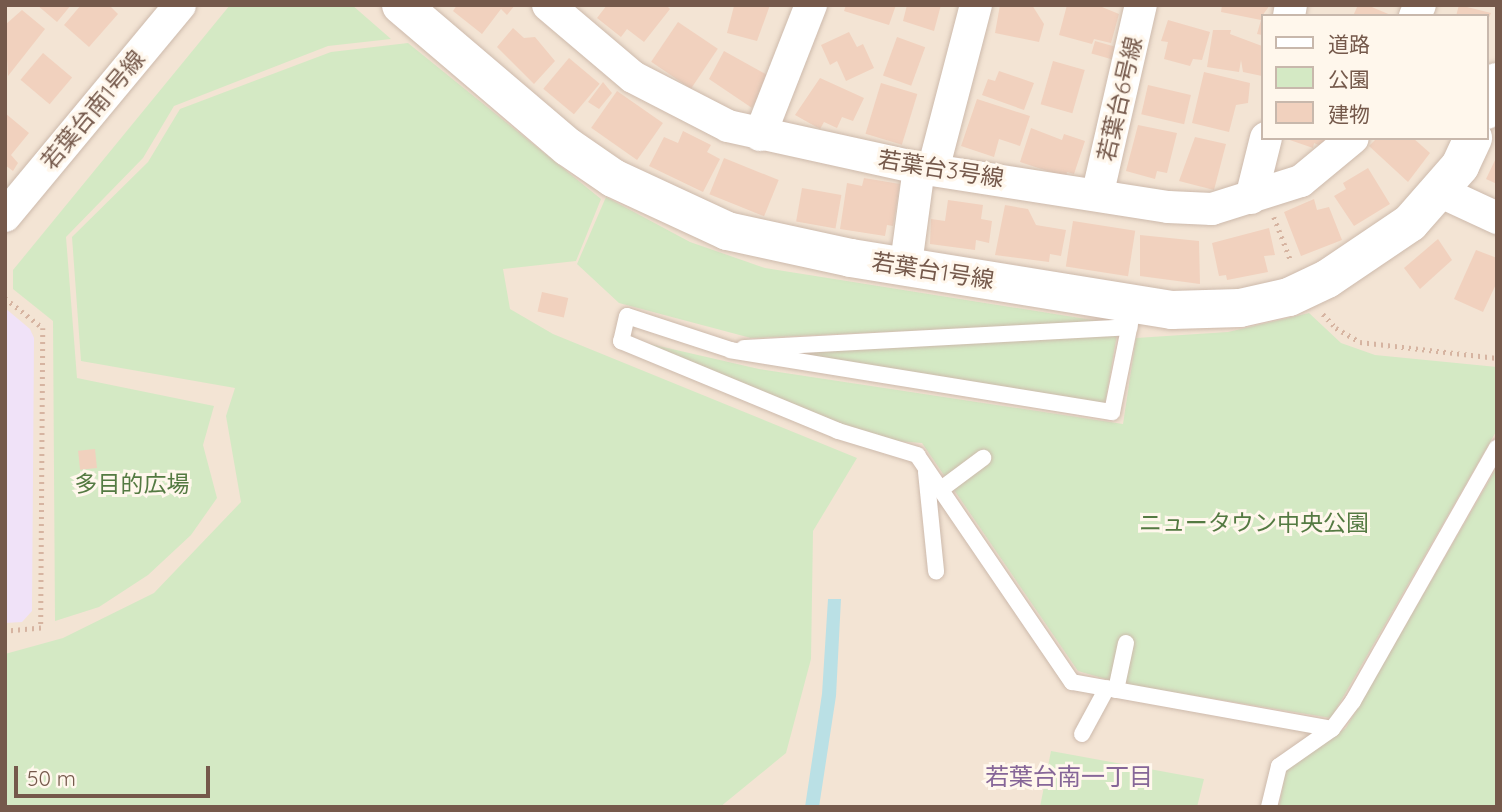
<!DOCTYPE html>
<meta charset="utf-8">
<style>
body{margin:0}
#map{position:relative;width:1502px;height:812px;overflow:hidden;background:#fcf3e6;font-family:Quicksand,"Noto Sans JP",sans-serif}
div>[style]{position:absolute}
.residential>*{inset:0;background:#f3e4d4}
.education>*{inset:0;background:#f0e2f8}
.green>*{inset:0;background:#d4e9c4}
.water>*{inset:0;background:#bae0e5}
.building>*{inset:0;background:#f1d1be;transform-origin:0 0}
.path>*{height:4.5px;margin-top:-2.25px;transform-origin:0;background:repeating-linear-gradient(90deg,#d6b4a1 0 2px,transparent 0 7px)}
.roads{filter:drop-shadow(0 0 2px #cdbaac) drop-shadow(0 0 2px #cdbaac)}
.lane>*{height:16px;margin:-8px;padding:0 8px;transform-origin:8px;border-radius:8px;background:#fff}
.street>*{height:32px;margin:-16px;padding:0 16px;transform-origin:16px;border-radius:16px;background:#fff}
.secondary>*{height:38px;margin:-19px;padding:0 19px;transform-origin:19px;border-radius:19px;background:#fff}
span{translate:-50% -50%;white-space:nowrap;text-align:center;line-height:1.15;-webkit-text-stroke:6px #fff7ec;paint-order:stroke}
.street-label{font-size:23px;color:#75594b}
.park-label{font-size:23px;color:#547a42}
.neighbourhood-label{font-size:24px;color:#866698}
.frame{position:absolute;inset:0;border:7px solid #75594b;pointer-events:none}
.legend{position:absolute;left:1261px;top:14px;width:228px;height:126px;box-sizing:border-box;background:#fff7ec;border:2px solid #c8b8ac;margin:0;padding:9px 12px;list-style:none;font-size:21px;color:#75594b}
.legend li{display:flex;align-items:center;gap:14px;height:35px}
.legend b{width:35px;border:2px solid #c8b8ac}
.scale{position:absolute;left:14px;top:766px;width:196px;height:32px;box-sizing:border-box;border:4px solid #75594b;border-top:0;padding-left:9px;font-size:21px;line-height:24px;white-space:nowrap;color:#75594b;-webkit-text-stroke:5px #fff7ec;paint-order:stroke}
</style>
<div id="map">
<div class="residential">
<div style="clip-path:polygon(evenodd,5px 5px,1497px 5px,1497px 807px,5px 807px,5px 5px,1262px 16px,1486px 16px,1486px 138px,1262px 138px,1262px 16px)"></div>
</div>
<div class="education">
<div style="clip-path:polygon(5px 308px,30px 329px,34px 338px,32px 611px,22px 622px,5px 623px)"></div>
</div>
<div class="green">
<div style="clip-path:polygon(230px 5px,352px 5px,391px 39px,328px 46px,174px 106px,143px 158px,66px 237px,77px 378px,214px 406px,203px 445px,217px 498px,191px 535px,148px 575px,99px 607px,55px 621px,53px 321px,13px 289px,13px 270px)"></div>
<div style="clip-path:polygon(408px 43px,601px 199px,576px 261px,503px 269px,510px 309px,553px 334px,857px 458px,813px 531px,811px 659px,786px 753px,720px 807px,5px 807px,5px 654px,63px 638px,154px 593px,241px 502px,226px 416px,235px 388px,81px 361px,72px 237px,148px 162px,180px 109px,331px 52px)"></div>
<div style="clip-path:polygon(606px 197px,690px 242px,765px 268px,1105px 322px,751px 338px,619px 303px,577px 264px)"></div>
<div style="clip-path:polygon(1309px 313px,1341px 343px,1375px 355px,1497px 367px,1497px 430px,1331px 718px,1123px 684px,1078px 671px,922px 443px,882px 440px,649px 349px,650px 344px,759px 369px,1123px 424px,1136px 338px,1228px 332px)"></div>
<div style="clip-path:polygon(1117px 334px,1105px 404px,757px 350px)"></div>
<div style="clip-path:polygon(1497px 467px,1497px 807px,1279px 807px,1286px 770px,1346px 728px)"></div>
<div style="clip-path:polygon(1051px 751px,1204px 779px,1197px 807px,1040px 807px)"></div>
</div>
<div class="water">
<div style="clip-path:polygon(828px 599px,841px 599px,836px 696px,819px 807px,805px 807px,822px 694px)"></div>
</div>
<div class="building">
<div style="clip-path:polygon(37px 5px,71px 5px,57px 22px)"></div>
<div style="clip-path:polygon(81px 5px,109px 5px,118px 14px,89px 47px,64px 25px)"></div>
<div style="clip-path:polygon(457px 5px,515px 5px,507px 15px,501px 9px,482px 34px,453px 11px)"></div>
<div style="clip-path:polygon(607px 5px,666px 5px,670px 9px,644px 42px,627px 29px,621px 37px,597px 18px)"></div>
<div style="clip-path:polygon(770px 5px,757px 41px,727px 33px,734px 6px)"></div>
<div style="clip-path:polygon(846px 5px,896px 5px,889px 25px,844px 11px)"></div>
<div style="clip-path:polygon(907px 5px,941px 5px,934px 31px,903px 21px)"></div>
<div style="clip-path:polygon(1000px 5px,1032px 5px,1044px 24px,1039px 42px,995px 33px)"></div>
<div style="clip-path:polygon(1067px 5px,1097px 5px,1119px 14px,1111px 43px,1094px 39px,1092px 44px,1059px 35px)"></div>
<div style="clip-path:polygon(1222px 5px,1270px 5px,1262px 16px,1262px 35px,1257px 34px,1261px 20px,1221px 12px)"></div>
<div style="clip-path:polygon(1358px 5px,1367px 5px,1393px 16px,1353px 16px)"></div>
<div style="clip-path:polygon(1459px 5px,1491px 13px,1486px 24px,1486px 16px,1456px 16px)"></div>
<div style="clip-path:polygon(22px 10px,45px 29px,8px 76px,5px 25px)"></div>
<div style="clip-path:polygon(1168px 20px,1210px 32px,1202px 60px,1193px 59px,1190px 66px,1164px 59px,1168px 42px,1161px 41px)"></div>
<div style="left:678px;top:22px;width:48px;height:48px;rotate:34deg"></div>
<div style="clip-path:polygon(513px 28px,524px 38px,535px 37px,555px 61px,534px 84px,497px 47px)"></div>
<div style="clip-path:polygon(1213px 30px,1231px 30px,1230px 34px,1262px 46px,1262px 76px,1243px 72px,1241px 60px,1239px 72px,1207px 67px)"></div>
<div style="clip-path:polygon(849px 32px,857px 47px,863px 44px,874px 68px,846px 81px,837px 61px,830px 65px,821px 45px)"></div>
<div style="left:897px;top:37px;width:30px;height:41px;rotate:20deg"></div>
<div style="left:1095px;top:41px;width:22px;height:13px;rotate:16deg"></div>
<div style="clip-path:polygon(724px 51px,769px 76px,752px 108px,709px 79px)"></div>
<div style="left:43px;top:53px;width:38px;height:35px;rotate:40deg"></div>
<div style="left:569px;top:58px;width:40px;height:40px;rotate:40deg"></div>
<div style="left:1053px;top:61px;width:33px;height:45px;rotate:16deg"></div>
<div style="clip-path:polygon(999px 71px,1034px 83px,1024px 110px,982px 95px,988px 79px,995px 81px)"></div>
<div style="clip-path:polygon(1204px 72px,1250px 83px,1248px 103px,1236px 105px,1229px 132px,1192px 123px)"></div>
<div style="clip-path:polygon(820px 78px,864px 98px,853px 121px,842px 117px,837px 128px,824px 122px,820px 129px,795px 115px)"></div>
<div style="clip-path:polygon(603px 82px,612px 93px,599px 109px,588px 102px)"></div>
<div style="left:881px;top:83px;width:38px;height:53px;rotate:17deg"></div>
<div style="left:1148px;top:85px;width:44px;height:30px;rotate:13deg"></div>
<div style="left:617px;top:91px;width:56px;height:45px;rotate:35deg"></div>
<div style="clip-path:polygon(977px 99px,1030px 116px,1020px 146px,999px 139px,994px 157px,961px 146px)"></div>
<div style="clip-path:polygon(5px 113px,29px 133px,11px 155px,18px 163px,13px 171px,5px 165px)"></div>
<div style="clip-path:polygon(1138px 125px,1177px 133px,1167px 173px,1157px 171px,1155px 179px,1126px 171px)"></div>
<div style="clip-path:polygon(1031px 128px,1062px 140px,1064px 134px,1085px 141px,1074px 174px,1067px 172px,1066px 177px,1020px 162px)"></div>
<div style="clip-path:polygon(683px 131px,711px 145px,707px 152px,720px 159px,703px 192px,649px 166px,664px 137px,678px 143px)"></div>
<div style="clip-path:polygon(1195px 137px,1226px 144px,1214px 190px,1179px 181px)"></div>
<div style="clip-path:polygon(1284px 138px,1325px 138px,1323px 147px,1314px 143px,1313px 148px)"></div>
<div style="clip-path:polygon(1377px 138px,1413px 138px,1430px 153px,1408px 182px,1369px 146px)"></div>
<div style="clip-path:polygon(1497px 156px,1497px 184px,1486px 179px)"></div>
<div style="left:724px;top:158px;width:59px;height:39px;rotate:22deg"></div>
<div style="clip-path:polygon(1368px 168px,1390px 204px,1354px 226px,1334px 196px,1346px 189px,1343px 183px)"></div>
<div style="clip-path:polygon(864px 178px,900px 184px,893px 226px,887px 225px,885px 236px,840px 229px,847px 183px,862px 186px)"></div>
<div style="left:802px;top:188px;width:40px;height:34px;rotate:10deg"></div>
<div style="clip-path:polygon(1314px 199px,1317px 210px,1329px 207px,1342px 240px,1301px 256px,1284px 212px)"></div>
<div style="clip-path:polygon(948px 200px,983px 205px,981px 219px,992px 221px,989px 243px,976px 240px,975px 250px,930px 244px,931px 219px,945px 221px)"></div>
<div style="clip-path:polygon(1005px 205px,1028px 209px,1036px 225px,1066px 230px,1061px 256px,1050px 254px,1049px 262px,995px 255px)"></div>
<div style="left:1073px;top:221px;width:63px;height:46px;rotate:9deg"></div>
<div style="clip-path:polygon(1269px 228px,1275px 255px,1264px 256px,1268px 272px,1227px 280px,1226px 275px,1219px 276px,1212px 243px)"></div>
<div style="clip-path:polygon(1140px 235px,1199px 241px,1200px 284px,1140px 276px)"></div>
<div style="clip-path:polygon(1438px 239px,1452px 260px,1420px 289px,1404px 268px)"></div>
<div style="clip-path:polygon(1476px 250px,1497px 258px,1497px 282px,1483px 312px,1454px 299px)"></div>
<div style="left:542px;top:292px;width:27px;height:20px;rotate:13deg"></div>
<div style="left:95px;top:449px;width:19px;height:17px;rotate:84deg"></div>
</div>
<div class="path">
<div style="left:1274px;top:217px;width:47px;rotate:68.9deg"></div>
<div style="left:5px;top:298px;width:48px;rotate:38.3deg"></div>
<div style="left:43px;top:328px;width:300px;rotate:90.4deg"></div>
<div style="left:41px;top:628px;width:36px;rotate:175deg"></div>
<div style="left:1323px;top:314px;width:19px;rotate:47deg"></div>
<div style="left:1336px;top:328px;width:28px;rotate:30deg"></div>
<div style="left:1360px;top:342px;width:138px;rotate:6.7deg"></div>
</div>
<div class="roads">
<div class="lane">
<div style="left:1134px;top:304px;width:110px;rotate:101.5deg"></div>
<div style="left:1112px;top:412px;width:386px;rotate:-170.8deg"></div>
<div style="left:731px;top:350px;width:109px;rotate:-161.9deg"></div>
<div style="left:627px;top:316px;width:26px;rotate:103deg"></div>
<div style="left:621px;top:341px;width:235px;rotate:22.5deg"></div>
<div style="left:838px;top:431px;width:83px;rotate:16.9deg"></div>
<div style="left:917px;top:455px;width:275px;rotate:55.7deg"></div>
<div style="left:1072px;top:682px;width:264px;rotate:10.2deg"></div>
<div style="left:744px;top:348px;width:386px;rotate:-3.1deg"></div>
<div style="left:926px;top:472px;width:100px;rotate:84.2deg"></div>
<div style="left:940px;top:490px;width:54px;rotate:-36.7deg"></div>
<div style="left:1116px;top:690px;width:48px;rotate:-78deg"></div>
<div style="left:1082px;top:734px;width:52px;rotate:-61.5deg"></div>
<div style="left:1269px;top:807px;width:42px;rotate:-76.3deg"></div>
<div style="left:1279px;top:766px;width:65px;rotate:-34.9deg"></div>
<div style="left:1332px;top:729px;width:35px;rotate:-53deg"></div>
<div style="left:1353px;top:701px;width:291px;rotate:-60.4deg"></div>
</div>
<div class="street">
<div style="left:548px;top:5px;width:111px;rotate:40.3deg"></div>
<div style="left:633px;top:77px;width:107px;rotate:27.3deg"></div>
<div style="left:728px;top:126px;width:196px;rotate:12.4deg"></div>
<div style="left:919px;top:168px;width:252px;rotate:8.9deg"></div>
<div style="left:1168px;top:207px;width:44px;rotate:2.6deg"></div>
<div style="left:1212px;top:209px;width:93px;rotate:-17.5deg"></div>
<div style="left:1301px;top:181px;width:67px;rotate:-39.6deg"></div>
<div style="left:1289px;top:16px;width:11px;rotate:-80deg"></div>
<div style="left:1415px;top:16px;width:12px;rotate:-66deg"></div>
<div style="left:760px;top:135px;width:140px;rotate:-68.6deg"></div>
<div style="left:933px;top:170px;width:171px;rotate:-75.4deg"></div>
<div style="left:1098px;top:192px;width:192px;rotate:-77.1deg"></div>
<div style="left:1441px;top:192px;width:62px;rotate:24.9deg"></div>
<div style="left:1251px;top:198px;width:62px;rotate:-76deg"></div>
<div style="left:5px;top:216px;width:274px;rotate:-50.3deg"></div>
<div style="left:906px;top:264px;width:97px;rotate:-82.3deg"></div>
</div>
<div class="secondary">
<div style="left:401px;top:5px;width:219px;rotate:40.4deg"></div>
<div style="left:568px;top:147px;width:55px;rotate:34.6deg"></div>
<div style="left:613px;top:178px;width:126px;rotate:24.9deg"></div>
<div style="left:727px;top:231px;width:127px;rotate:12.3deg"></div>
<div style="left:851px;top:258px;width:325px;rotate:9.2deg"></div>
<div style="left:1172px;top:310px;width:68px;rotate:-1.7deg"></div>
<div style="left:1240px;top:308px;width:50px;rotate:-12.7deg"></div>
<div style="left:1289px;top:297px;width:42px;rotate:-25.3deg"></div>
<div style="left:1327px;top:279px;width:100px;rotate:-34deg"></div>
<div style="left:1410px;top:223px;width:76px;rotate:-48.7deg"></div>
<div style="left:1460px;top:166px;width:31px;rotate:-65deg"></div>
<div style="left:1486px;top:110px;width:30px;rotate:-69deg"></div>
</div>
</div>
<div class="street-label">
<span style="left:1120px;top:99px;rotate:-77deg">若葉台6号線</span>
<span style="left:93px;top:110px;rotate:-50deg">若葉台南1号線</span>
<span style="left:941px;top:169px;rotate:9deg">若葉台3号線</span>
<span style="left:933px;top:271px;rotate:9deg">若葉台1号線</span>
</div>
<div class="park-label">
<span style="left:132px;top:484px">多目的広場</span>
<span style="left:1254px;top:523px">ニュータウン中央公園</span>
</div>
<div class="neighbourhood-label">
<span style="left:1069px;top:777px">若葉台南一丁目</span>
</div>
<div class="frame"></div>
<ul class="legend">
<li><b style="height:9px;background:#fff"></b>道路</li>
<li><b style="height:19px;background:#d4e9c4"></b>公園</li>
<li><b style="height:19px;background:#f1d1be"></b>建物</li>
</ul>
<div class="scale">50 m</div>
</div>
